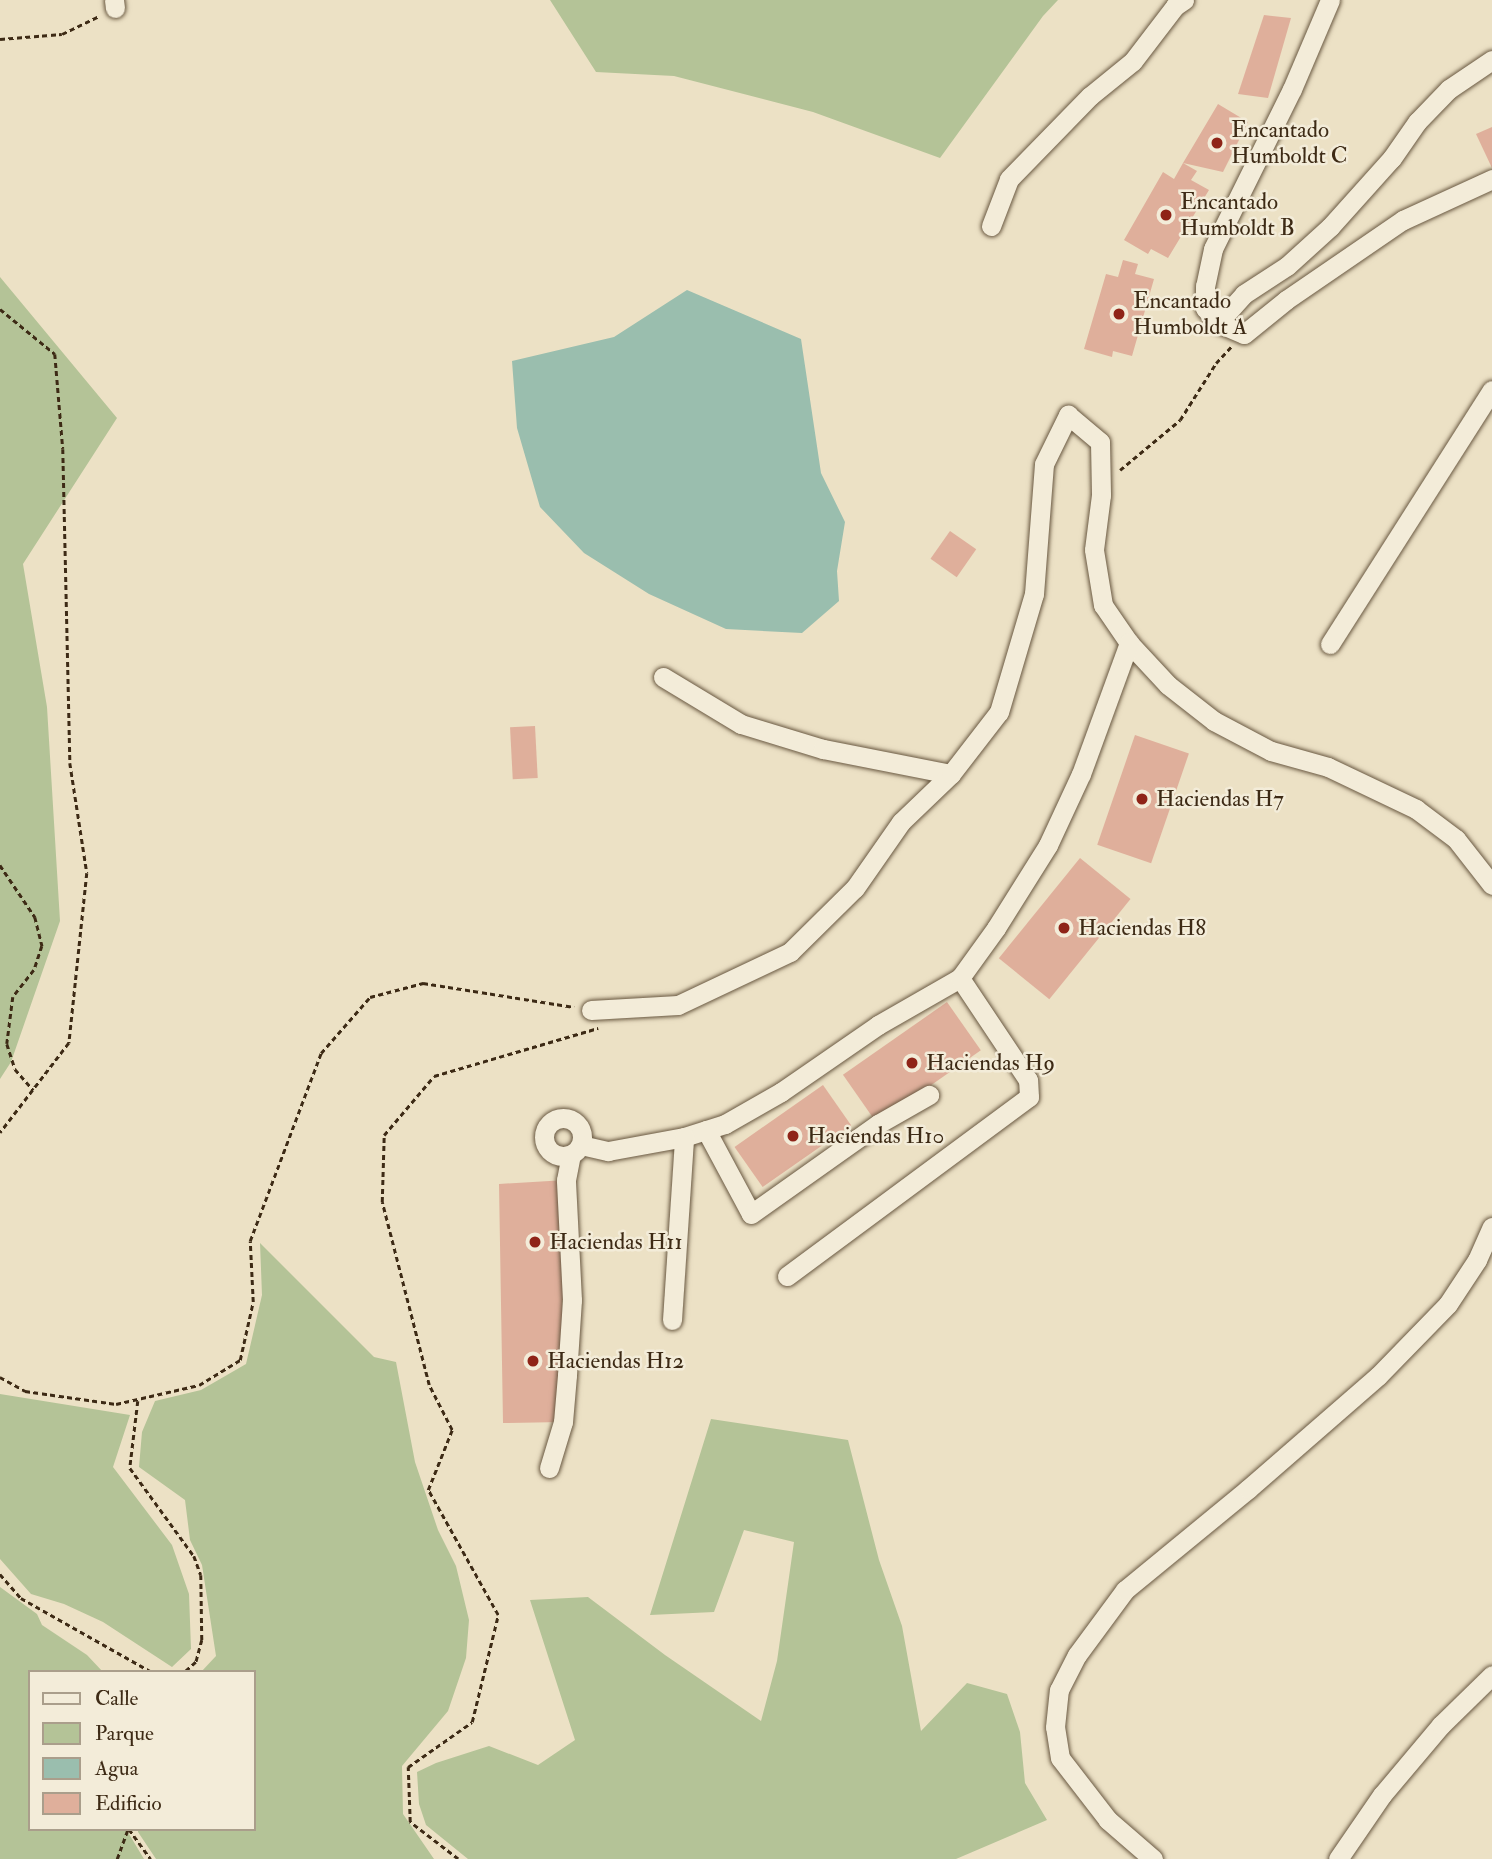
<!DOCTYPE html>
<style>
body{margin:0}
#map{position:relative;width:1492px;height:1859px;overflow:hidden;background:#ece1c5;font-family:"IM FELL Double Pica",serif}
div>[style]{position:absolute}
.green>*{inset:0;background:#b4c397}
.water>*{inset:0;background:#9abeae}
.building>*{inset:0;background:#dfaf9b;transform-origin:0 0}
.path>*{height:2.5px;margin-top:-1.25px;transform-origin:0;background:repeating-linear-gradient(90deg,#3d2a15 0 5px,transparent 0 8.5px)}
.roads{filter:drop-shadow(0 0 2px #695841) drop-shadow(0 0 2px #695841)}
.minor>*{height:19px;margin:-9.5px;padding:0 9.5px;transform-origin:9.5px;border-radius:9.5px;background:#f3ecd9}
.minor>.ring{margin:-9.5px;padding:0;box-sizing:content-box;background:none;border:19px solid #f3ecd9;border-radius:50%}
.dots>*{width:19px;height:19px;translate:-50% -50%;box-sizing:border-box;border:4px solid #f3ecd9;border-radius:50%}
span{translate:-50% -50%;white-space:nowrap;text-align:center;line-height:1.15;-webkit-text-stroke:5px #f3ecd9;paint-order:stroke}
.poi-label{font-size:23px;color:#3d2a15}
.left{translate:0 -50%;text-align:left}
.legend{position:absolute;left:28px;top:1670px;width:228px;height:161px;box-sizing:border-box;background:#f3ecd9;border:2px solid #aa9e8b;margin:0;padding:9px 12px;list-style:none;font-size:21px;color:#3d2a15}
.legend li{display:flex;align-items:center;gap:14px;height:35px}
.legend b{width:35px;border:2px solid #aa9e8b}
</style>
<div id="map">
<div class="green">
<div style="clip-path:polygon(550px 0,1058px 0,1043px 16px,940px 158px,813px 112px,674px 76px,596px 72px)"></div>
<div style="clip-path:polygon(0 277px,117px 418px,23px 564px,47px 707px,60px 921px,11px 1062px,0 1079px)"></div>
<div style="clip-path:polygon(260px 1243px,374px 1357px,396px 1362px,415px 1462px,438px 1530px,456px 1566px,469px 1620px,466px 1658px,448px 1711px,402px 1766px,403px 1814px,434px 1859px,156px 1859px,138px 1832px,138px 1829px,254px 1829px,254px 1672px,201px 1672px,216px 1656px,202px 1565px,190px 1540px,185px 1500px,139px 1467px,142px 1432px,155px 1401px,201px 1390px,246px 1364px,262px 1295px)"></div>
<div style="clip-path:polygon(0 1394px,130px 1415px,113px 1467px,172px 1545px,189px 1594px,191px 1649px,172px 1667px,103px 1622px,64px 1604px,31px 1594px,0 1559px)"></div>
<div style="clip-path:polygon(711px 1419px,848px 1440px,879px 1560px,902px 1626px,921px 1731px,967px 1683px,1007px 1694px,1020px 1732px,1025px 1783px,1047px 1820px,956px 1859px,468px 1859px,426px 1825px,419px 1804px,417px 1772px,436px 1763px,489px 1746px,538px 1765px,575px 1740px,530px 1600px,588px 1597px,665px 1655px,761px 1721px,777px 1661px,794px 1542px,744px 1530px,714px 1612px,650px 1615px)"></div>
<div style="clip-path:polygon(0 1587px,37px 1614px,42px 1625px,87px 1655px,103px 1672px,30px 1672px,30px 1829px,126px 1829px,144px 1859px,0 1859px)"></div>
</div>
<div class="water">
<div style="clip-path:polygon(687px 290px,801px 339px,821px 473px,845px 522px,837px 571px,839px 601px,802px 633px,726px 629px,649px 594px,584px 553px,540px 507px,517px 428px,512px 361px,614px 337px)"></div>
</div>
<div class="building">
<div style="clip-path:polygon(1264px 15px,1291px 18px,1268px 98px,1238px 94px)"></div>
<div style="clip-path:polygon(1218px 104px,1248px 122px,1223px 172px,1183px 163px,1197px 171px,1191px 180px,1209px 190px,1168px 258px,1151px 249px,1148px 254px,1124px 240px,1163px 172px,1174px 179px,1183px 163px)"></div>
<div style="clip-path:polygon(1492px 127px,1492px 168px,1476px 134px)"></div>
<div style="clip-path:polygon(1123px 260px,1138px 264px,1135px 274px,1154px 279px,1132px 356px,1113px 351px,1112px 357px,1084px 349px,1106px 274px,1118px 277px)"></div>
<div style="left:950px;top:531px;width:32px;height:34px;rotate:35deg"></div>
<div style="left:535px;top:726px;width:52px;height:25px;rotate:87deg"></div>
<div style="left:1135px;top:735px;width:57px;height:116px;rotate:19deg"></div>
<div style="left:1080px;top:858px;width:65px;height:129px;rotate:39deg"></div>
<div style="left:947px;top:1002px;width:59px;height:127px;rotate:55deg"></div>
<div style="left:823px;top:1085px;width:49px;height:108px;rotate:55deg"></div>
<div style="clip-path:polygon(566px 1180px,572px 1300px,562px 1300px,563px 1422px,503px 1423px,499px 1184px)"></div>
</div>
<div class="path">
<div style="left:0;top:39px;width:62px;rotate:-4.6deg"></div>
<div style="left:62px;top:34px;width:41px;rotate:-25.9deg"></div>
<div style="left:0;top:309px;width:71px;rotate:39.3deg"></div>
<div style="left:55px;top:354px;width:95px;rotate:85.2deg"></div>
<div style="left:63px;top:449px;width:314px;rotate:88.7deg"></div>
<div style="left:70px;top:763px;width:111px;rotate:81.2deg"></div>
<div style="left:87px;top:873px;width:171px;rotate:96deg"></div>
<div style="left:69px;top:1043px;width:113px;rotate:127.5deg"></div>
<div style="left:1120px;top:470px;width:78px;rotate:-39.8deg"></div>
<div style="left:1180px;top:420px;width:67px;rotate:-57.7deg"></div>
<div style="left:1216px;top:363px;width:22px;rotate:-47deg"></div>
<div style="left:0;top:865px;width:63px;rotate:56.1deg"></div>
<div style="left:35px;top:917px;width:30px;rotate:76deg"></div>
<div style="left:42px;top:946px;width:25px;rotate:108deg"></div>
<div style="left:34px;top:970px;width:34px;rotate:128deg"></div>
<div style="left:13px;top:997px;width:47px;rotate:97.3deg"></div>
<div style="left:7px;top:1044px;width:26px;rotate:72deg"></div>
<div style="left:15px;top:1069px;width:28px;rotate:49deg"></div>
<div style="left:0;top:1377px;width:29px;rotate:29deg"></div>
<div style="left:25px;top:1391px;width:92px;rotate:8.1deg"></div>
<div style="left:116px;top:1404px;width:85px;rotate:-12.9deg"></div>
<div style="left:199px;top:1385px;width:48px;rotate:-31.4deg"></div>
<div style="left:240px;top:1360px;width:59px;rotate:-77.4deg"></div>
<div style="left:253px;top:1302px;width:61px;rotate:-92.8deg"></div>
<div style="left:250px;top:1241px;width:201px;rotate:-69.3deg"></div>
<div style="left:321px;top:1053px;width:74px;rotate:-48.8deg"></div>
<div style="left:370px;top:997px;width:55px;rotate:-14.8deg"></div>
<div style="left:423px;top:983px;width:153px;rotate:9deg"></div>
<div style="left:138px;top:1401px;width:67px;rotate:96.8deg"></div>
<div style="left:130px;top:1468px;width:109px;rotate:54deg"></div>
<div style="left:194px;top:1556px;width:20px;rotate:70deg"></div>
<div style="left:201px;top:1575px;width:65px;rotate:89.1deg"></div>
<div style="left:202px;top:1640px;width:23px;rotate:105deg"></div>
<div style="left:196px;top:1662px;width:15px;rotate:138deg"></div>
<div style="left:0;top:1574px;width:32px;rotate:49deg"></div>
<div style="left:21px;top:1598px;width:150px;rotate:29.5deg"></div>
<div style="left:129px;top:1829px;width:37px;rotate:54deg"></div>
<div style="left:117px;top:1859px;width:32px;rotate:-70deg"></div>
<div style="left:458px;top:1859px;width:61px;rotate:-142.4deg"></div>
<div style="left:410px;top:1822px;width:55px;rotate:-92.1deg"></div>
<div style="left:408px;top:1767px;width:78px;rotate:-35.1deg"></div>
<div style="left:472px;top:1722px;width:110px;rotate:-76.3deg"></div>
<div style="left:498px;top:1615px;width:143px;rotate:-119.2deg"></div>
<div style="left:428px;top:1490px;width:65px;rotate:-68.2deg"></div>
<div style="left:452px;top:1430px;width:51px;rotate:-117.1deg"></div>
<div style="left:429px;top:1385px;width:189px;rotate:-104.4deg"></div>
<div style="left:382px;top:1202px;width:67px;rotate:-88.3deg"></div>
<div style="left:384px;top:1135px;width:77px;rotate:-49.7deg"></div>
<div style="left:434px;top:1076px;width:171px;rotate:-16.3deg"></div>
</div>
<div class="roads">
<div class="minor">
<div style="left:114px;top:0;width:8px;rotate:83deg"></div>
<div style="left:1330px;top:0;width:97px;rotate:113.1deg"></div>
<div style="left:1292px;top:89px;width:178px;rotate:116.3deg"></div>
<div style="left:1213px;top:249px;width:38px;rotate:102deg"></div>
<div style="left:1205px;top:286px;width:22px;rotate:90deg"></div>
<div style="left:1205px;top:308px;width:20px;rotate:49deg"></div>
<div style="left:1218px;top:323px;width:28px;rotate:23deg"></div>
<div style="left:1244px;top:334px;width:54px;rotate:-39deg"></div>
<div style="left:1286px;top:300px;width:142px;rotate:-34.4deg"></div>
<div style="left:1403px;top:220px;width:98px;rotate:-24.7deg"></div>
<div style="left:991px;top:226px;width:50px;rotate:-69deg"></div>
<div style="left:1009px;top:179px;width:116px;rotate:-45.7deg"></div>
<div style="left:1090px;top:96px;width:55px;rotate:-39.1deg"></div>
<div style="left:1133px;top:61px;width:69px;rotate:-52.6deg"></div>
<div style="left:1175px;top:6px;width:11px;rotate:-34deg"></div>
<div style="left:1218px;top:323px;width:39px;rotate:-48deg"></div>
<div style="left:1244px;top:294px;width:51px;rotate:-33.1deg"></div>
<div style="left:1287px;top:266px;width:58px;rotate:-42.2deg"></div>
<div style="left:1330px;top:227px;width:93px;rotate:-48.1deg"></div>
<div style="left:1392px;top:158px;width:44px;rotate:-55.2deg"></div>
<div style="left:1417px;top:122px;width:46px;rotate:-45.9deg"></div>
<div style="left:1449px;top:89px;width:52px;rotate:-34deg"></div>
<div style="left:1330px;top:644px;width:301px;rotate:-57.5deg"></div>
<div style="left:663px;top:677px;width:91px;rotate:31.1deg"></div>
<div style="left:741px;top:724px;width:86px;rotate:17deg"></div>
<div style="left:823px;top:749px;width:130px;rotate:11.1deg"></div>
<div style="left:591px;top:1010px;width:87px;rotate:-3.3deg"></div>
<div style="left:678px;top:1005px;width:124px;rotate:-25.3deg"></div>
<div style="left:790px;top:952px;width:91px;rotate:-44.6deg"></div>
<div style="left:855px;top:888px;width:80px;rotate:-55.1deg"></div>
<div style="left:901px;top:822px;width:69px;rotate:-43.8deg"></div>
<div style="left:951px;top:774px;width:78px;rotate:-52.3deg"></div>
<div style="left:999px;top:712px;width:123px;rotate:-73.5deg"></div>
<div style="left:1034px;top:594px;width:130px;rotate:-85.6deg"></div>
<div style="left:1044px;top:464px;width:55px;rotate:-63.9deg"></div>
<div style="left:1068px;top:415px;width:42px;rotate:40.2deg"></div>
<div style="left:1100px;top:442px;width:53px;rotate:88.9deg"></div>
<div style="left:1101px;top:495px;width:55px;rotate:97.3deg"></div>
<div style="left:1094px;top:550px;width:56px;rotate:80.7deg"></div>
<div style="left:1103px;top:605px;width:46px;rotate:55.6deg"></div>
<div style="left:1129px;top:643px;width:57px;rotate:47.1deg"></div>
<div style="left:1168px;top:685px;width:58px;rotate:38deg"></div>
<div style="left:1214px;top:721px;width:64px;rotate:27.8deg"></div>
<div style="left:1271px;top:751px;width:59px;rotate:15.7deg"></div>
<div style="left:1328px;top:767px;width:98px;rotate:25.5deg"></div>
<div style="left:1416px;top:809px;width:50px;rotate:36.9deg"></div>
<div style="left:1456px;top:839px;width:58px;rotate:52deg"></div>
<div class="ring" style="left:544px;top:1118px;width:19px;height:19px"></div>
<div style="left:706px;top:1130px;width:95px;rotate:61.8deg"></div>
<div style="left:751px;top:1214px;width:156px;rotate:-35.3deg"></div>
<div style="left:878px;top:1124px;width:59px;rotate:-29.6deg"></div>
<div style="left:581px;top:1145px;width:28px;rotate:13deg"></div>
<div style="left:608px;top:1151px;width:77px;rotate:-10.4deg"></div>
<div style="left:684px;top:1137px;width:43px;rotate:-17.6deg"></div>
<div style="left:725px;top:1124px;width:64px;rotate:-29.7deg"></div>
<div style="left:781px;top:1092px;width:118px;rotate:-34.6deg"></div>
<div style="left:878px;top:1025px;width:95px;rotate:-29.8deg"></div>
<div style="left:960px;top:978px;width:62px;rotate:-54.2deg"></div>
<div style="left:996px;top:928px;width:98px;rotate:-57.9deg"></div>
<div style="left:1048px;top:845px;width:78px;rotate:-65.1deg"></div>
<div style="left:1081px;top:774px;width:140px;rotate:-69.9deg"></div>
<div style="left:787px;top:1276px;width:301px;rotate:-36.5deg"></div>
<div style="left:1029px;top:1097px;width:17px;rotate:-93deg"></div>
<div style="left:1028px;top:1080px;width:123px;rotate:-123.7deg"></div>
<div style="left:672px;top:1320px;width:183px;rotate:-86.2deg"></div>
<div style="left:549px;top:1468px;width:48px;rotate:-73.1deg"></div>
<div style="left:563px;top:1422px;width:47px;rotate:-85.1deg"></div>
<div style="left:567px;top:1375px;width:75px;rotate:-86.2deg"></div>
<div style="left:572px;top:1300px;width:120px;rotate:-92.9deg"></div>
<div style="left:566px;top:1180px;width:25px;rotate:-79deg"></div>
<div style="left:1153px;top:1859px;width:60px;rotate:-139.1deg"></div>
<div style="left:1108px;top:1820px;width:78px;rotate:-127.7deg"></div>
<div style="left:1060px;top:1758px;width:31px;rotate:-99deg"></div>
<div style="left:1055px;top:1727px;width:37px;rotate:-84deg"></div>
<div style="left:1059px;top:1690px;width:39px;rotate:-63deg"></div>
<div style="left:1077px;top:1655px;width:81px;rotate:-53.6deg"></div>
<div style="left:1125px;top:1590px;width:159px;rotate:-39.4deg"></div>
<div style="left:1248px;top:1489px;width:172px;rotate:-41deg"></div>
<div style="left:1378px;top:1376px;width:100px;rotate:-45.8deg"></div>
<div style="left:1448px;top:1304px;width:53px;rotate:-56.6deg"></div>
<div style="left:1477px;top:1260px;width:36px;rotate:-66deg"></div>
<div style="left:1338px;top:1859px;width:78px;rotate:-55.5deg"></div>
<div style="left:1382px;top:1795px;width:92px;rotate:-49.9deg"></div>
<div style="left:1441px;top:1725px;width:71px;rotate:-44.4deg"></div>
</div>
</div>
<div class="dots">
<div style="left:1217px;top:143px;background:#8f2418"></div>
<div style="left:1166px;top:215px;background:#8f2418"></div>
<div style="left:1119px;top:314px;background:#8f2418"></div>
<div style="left:1142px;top:799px;background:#8f2418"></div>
<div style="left:1064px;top:928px;background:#8f2418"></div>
<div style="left:912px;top:1063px;background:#8f2418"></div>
<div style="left:793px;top:1136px;background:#8f2418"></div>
<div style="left:535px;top:1242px;background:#8f2418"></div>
<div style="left:533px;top:1361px;background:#8f2418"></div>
</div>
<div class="poi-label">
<span class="left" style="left:1231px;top:143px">Encantado<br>Humboldt C</span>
<span class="left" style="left:1180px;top:215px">Encantado<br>Humboldt B</span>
<span class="left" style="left:1133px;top:314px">Encantado<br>Humboldt A</span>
<span class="left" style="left:1156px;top:799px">Haciendas H7</span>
<span class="left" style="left:1078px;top:928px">Haciendas H8</span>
<span class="left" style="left:926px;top:1063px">Haciendas H9</span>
<span class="left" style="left:807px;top:1136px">Haciendas H10</span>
<span class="left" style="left:549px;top:1242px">Haciendas H11</span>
<span class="left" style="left:547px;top:1361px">Haciendas H12</span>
</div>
<ul class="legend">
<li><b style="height:9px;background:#f3ecd9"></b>Calle</li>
<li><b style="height:19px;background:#b4c397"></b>Parque</li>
<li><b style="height:19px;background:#9abeae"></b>Agua</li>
<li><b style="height:19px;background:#dfaf9b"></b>Edificio</li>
</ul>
</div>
